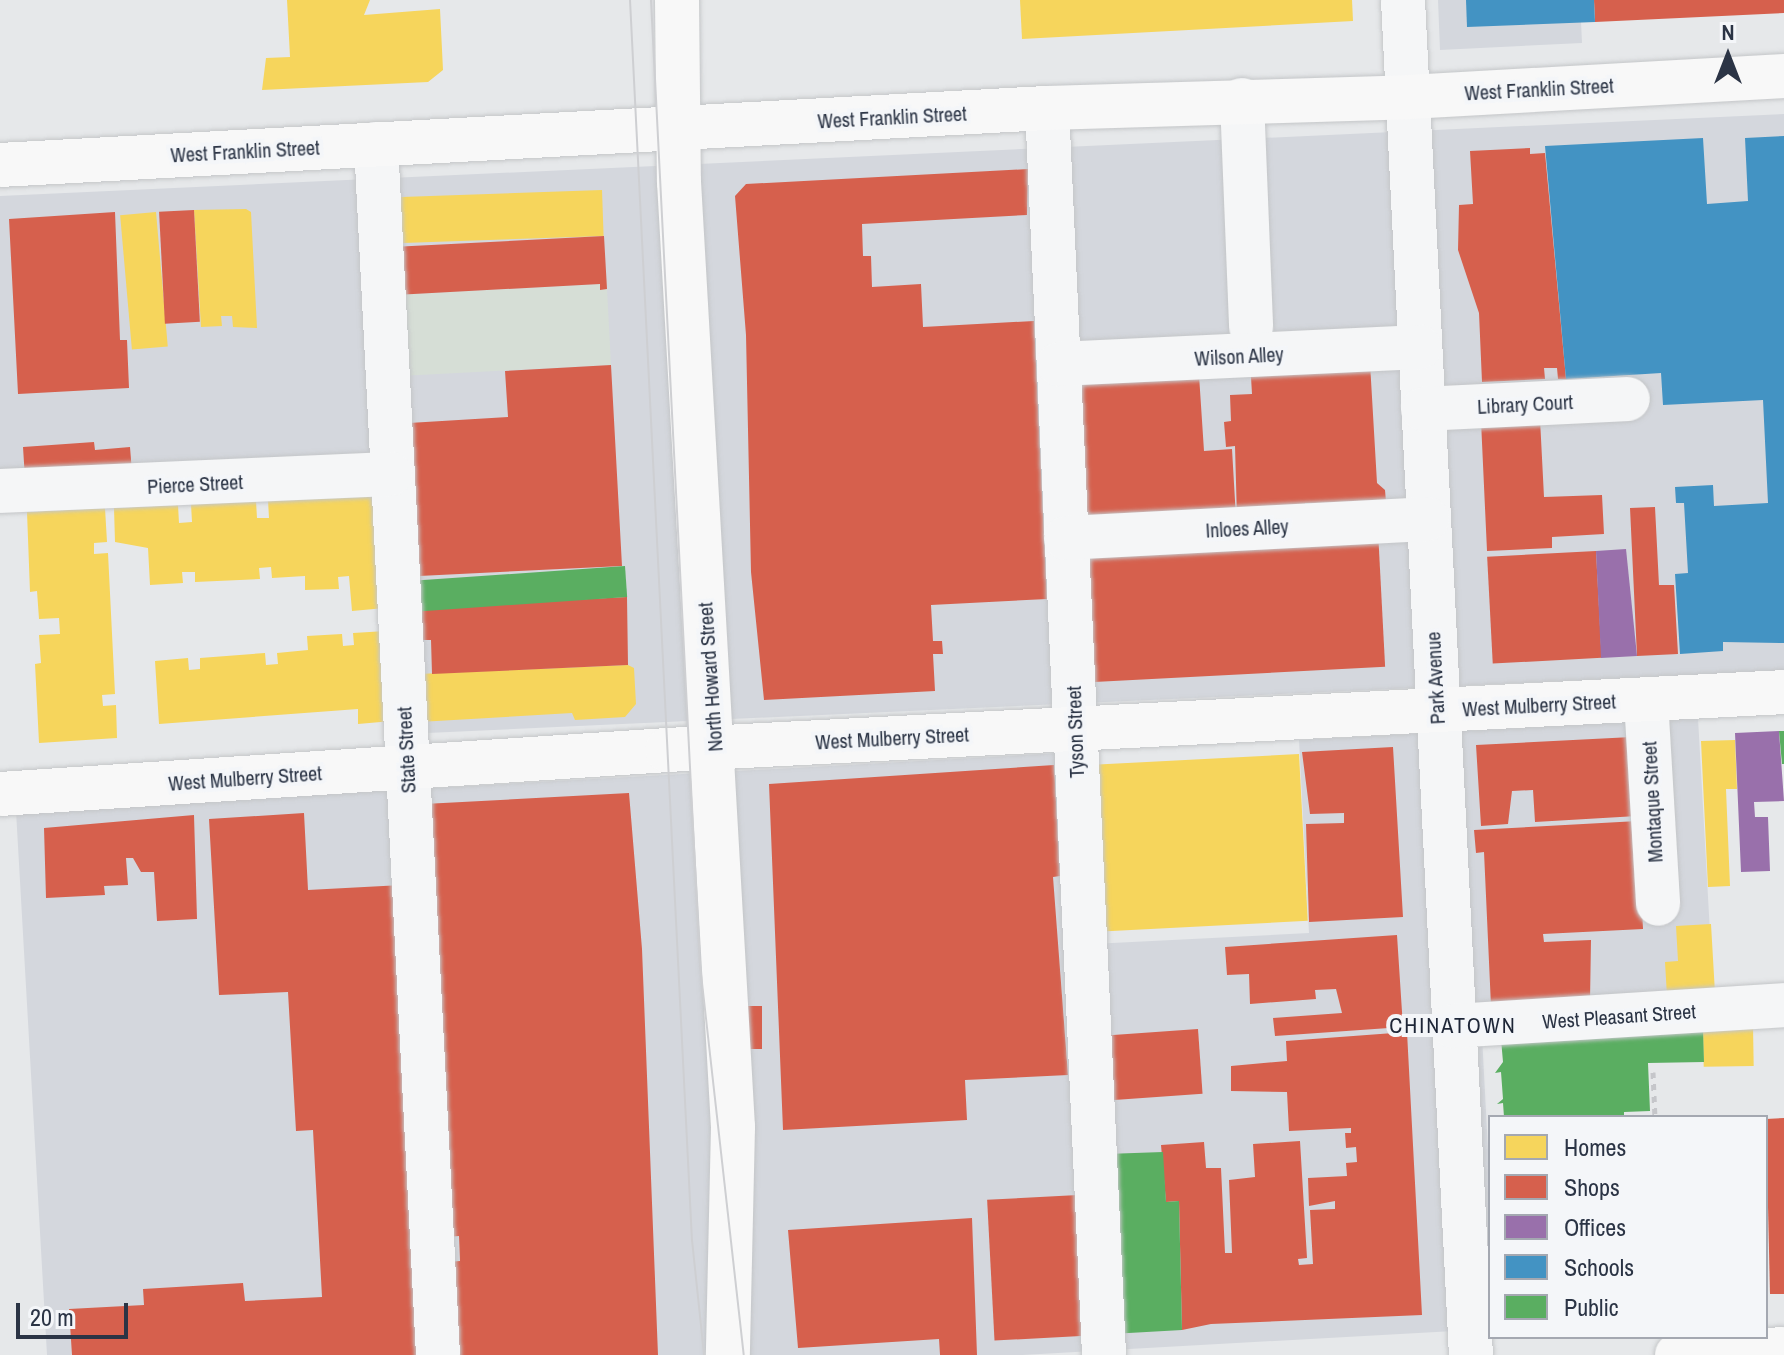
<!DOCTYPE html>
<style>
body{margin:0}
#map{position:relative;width:1784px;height:1355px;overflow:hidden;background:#e6e8ea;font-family:"Archivo Narrow",sans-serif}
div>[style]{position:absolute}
.built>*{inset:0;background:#d4d7dd}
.green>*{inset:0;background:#d6ded6}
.homes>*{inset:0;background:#f6d55c;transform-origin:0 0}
.shops>*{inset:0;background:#d6604d;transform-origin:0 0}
.offices>*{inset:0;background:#9970ab}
.schools>*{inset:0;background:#4393c3}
.public>*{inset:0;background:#5aae61;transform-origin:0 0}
.path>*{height:5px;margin-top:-2.5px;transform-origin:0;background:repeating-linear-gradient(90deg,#c5c6ca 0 6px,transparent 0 12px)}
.roads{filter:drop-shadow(0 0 2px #c4c6c8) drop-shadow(0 0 2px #c4c6c8)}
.minor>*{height:44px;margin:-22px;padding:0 22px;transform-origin:22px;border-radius:22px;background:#f5f6f7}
.major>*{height:44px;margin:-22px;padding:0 22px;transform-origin:22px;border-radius:22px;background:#f8f8f8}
.tram>*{height:2px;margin:-1px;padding:0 1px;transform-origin:1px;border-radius:1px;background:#cecfd2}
span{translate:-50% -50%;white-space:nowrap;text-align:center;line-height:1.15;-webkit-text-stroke:8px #f4f6f9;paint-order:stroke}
.street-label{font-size:20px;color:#2b3445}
.neighbourhood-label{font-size:22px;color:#1d2536;letter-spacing:2px}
.legend{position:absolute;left:1488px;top:1115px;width:280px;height:224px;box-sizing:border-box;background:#f4f6f9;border:2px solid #a4a8b1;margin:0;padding:10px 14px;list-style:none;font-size:24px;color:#2b3445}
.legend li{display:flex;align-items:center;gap:16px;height:40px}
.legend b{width:40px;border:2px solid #a4a8b1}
.north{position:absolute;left:1688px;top:16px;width:80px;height:80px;-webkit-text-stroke:6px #f4f6f9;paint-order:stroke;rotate:0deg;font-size:22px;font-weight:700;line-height:32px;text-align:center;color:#2b3445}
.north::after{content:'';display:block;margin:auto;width:28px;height:36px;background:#2b3445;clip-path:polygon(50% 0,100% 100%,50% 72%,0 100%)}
.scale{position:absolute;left:16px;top:1303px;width:112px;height:36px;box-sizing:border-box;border:4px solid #2b3445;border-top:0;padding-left:10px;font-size:24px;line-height:28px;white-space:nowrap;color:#2b3445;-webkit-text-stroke:6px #f4f6f9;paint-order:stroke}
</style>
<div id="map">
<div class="built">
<div style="clip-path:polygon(1438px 0,1580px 0,1582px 43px,1440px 50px)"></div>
<div style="clip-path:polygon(1784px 114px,1784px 671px,405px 734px,393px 470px,0 478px,0 196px)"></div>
<div style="clip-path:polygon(1698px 718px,1714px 1004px,1481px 1017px,1490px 1187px,1490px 1329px,1022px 1355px,47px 1355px,16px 811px,1081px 752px,1092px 944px,1309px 933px,1299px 740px)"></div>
</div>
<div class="green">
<div style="clip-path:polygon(600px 284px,600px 290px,607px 289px,611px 365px,400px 376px,395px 295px)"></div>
</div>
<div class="homes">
<div style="clip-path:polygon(287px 0,370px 0,364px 15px,440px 9px,443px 70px,428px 82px,262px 90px,266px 58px,290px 57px)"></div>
<div style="clip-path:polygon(1020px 0,1352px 0,1353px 21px,1022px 39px)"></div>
<div style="left:602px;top:190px;width:46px;height:215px;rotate:88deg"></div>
<div style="clip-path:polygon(246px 209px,251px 212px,257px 328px,233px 327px,232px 316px,221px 316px,222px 326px,201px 327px,194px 210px)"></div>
<div style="left:156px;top:212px;width:135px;height:36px;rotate:85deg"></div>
<div style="clip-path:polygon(378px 495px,385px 608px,352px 611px,349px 576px,338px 577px,339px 589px,305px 590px,305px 576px,272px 578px,271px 567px,259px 568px,260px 579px,195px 582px,195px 572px,182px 572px,183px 583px,150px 585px,148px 548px,115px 542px,114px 508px,178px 505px,179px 523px,192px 522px,191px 504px,256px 501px,257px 518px,269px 518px,268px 500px)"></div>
<div style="clip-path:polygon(105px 508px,107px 542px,94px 543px,94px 554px,108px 553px,115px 694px,102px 695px,103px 706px,116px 705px,117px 738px,39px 743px,35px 664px,41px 663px,39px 635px,60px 634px,59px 618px,39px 619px,37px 591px,30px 592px,27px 512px)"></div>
<div style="clip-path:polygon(386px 631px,392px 721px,358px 724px,358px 709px,159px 724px,155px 661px,188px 658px,189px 670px,200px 669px,200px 658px,265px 653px,266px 665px,278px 664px,277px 653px,308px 650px,307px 636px,342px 634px,343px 646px,354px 645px,353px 633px)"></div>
<div style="clip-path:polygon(628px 665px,634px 668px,636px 704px,625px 717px,575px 720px,572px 713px,419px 722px,418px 674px)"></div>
<div style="clip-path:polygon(1735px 740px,1737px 789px,1726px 789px,1730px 886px,1708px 887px,1701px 741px)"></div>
<div style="left:1299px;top:754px;width:167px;height:206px;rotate:87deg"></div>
<div style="clip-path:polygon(1711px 924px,1715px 993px,1667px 996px,1665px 962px,1678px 961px,1676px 926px)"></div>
<div style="left:1753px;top:1026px;width:40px;height:50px;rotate:89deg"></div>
</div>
<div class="shops">
<div style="clip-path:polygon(1594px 0,1784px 0,1784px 13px,1595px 22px)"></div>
<div style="clip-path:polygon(1530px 148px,1530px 154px,1545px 153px,1566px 379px,1558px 379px,1557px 368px,1544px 368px,1545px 379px,1482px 382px,1479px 313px,1458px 250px,1459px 205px,1473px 204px,1470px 151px)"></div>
<div style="clip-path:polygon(1028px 169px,1027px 215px,862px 224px,863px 256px,871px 256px,872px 287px,921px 284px,923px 327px,1034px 321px,1047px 599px,931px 605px,933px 641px,942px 641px,943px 654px,933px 654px,935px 691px,764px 700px,751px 572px,746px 335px,735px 196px,746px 184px)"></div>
<div style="left:194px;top:210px;width:112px;height:35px;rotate:87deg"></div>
<div style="clip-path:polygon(115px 212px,120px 340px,127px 340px,129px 388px,18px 394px,9px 219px)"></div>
<div style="clip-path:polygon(604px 236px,607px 289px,600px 290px,600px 284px,395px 295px,392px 247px)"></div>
<div style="clip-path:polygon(1370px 363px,1377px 483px,1385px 490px,1386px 502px,1305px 503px,1305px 512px,1237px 518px,1235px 446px,1226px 447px,1224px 422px,1231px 421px,1230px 395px,1252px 394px,1251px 377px)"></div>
<div style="clip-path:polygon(611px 365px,622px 566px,419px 576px,409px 423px,508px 417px,505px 371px)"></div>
<div style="clip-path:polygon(1199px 375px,1204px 451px,1232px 449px,1236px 518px,1079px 531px,1066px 381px)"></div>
<div style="clip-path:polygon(1540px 419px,1544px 497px,1602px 495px,1604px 534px,1552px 537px,1552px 548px,1487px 551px,1481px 421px)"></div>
<div style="clip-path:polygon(94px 442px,95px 450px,130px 447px,132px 472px,25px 479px,23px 447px)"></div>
<div style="clip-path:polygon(1655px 507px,1659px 585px,1674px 585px,1678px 654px,1637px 656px,1630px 508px)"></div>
<div style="left:1378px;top:531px;width:136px;height:301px;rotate:87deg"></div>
<div style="left:1596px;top:551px;width:107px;height:109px;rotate:87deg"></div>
<div style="clip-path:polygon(627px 597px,628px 665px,432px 674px,431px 640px,416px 640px,414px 608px)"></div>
<div style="clip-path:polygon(1632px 737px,1637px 816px,1535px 822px,1533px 790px,1512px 791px,1508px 824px,1481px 826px,1476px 745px)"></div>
<div style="clip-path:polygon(1393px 747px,1403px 917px,1309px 922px,1306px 824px,1344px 823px,1344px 813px,1310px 814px,1302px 752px)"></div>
<div style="clip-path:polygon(1054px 765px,1060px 876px,1053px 877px,1068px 1075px,965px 1080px,967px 1120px,783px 1130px,769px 784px)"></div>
<div style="clip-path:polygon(629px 793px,642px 949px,658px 1355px,452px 1355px,447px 1262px,460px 1261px,459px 1236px,446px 1237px,424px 804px)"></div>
<div style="clip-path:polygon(304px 813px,308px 890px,402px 885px,429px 1355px,72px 1355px,69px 1309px,144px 1305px,143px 1289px,243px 1283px,245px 1301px,322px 1297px,313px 1130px,296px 1131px,288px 992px,219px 995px,209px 819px)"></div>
<div style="clip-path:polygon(194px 815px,197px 919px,157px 921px,154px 872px,141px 872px,133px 858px,126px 858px,128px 885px,104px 886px,105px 895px,46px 898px,44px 828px)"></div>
<div style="clip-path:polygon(1638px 821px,1643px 929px,1543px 934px,1544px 942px,1591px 940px,1590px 1001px,1491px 1006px,1484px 852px,1476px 853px,1474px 830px)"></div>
<div style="clip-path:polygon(1397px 935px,1403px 1027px,1275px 1036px,1273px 1018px,1342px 1013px,1336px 989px,1315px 990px,1316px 999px,1250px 1004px,1249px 974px,1227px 975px,1225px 947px)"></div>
<div style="left:748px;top:1006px;width:14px;height:43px"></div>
<div style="left:1198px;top:1029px;width:65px;height:92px;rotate:86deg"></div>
<div style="clip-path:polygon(1407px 1032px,1422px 1315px,1211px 1324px,1182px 1330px,1179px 1201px,1166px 1202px,1161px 1145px,1204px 1142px,1206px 1168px,1221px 1168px,1225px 1253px,1232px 1253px,1229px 1180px,1255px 1177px,1253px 1144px,1300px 1141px,1307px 1258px,1298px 1259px,1299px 1265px,1313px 1264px,1310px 1210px,1335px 1209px,1335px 1201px,1309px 1206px,1308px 1178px,1347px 1176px,1346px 1163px,1357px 1162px,1356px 1147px,1346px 1148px,1345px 1133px,1351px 1133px,1351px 1128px,1289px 1131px,1287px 1092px,1231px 1091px,1231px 1066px,1287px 1061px,1286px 1041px)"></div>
<div style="clip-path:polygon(1784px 1118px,1784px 1294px,1770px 1294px,1766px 1119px)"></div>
<div style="left:1078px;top:1195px;width:141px;height:91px;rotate:87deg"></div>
<div style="clip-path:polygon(972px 1218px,977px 1355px,940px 1355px,939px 1339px,798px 1348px,788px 1230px)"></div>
</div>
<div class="offices">
<div style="clip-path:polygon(1626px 549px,1637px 656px,1601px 658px,1596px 551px)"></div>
<div style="clip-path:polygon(1779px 731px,1784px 801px,1754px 802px,1755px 817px,1768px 817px,1770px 871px,1741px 872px,1735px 733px)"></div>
</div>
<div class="schools">
<div style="clip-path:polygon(1466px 0,1594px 0,1595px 22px,1467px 27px)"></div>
<div style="clip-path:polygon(1784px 136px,1784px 643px,1723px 642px,1723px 651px,1680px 654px,1675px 574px,1688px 573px,1684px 503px,1676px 503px,1675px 487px,1713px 485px,1714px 506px,1768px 503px,1763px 400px,1663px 405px,1661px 373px,1566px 379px,1545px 146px,1703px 138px,1707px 204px,1748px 201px,1745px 138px)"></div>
</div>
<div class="public">
<div style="left:625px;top:566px;width:31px;height:213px;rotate:86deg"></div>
<div style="clip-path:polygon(1779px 731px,1784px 731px,1784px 764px,1782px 764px)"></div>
<div style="clip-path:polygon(1703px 1029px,1704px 1062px,1648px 1063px,1650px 1111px,1624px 1112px,1624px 1117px,1504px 1117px,1503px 1103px,1497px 1104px,1503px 1099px,1501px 1072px,1495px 1073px,1503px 1062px,1501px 1039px)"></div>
<div style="clip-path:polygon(1163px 1152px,1166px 1202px,1179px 1201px,1182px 1330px,1111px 1334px,1106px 1154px)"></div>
</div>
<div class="path">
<div style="left:1653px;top:1072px;width:45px;rotate:87.5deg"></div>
</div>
<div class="roads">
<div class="minor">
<div style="left:1403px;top:0;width:1357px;rotate:87.13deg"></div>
<div style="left:1242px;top:100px;width:227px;rotate:87.7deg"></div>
<div style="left:1047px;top:108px;width:1248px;rotate:87.38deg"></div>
<div style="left:376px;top:144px;width:1213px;rotate:87.07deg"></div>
<div style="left:1059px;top:364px;width:361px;rotate:-2.7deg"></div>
<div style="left:1423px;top:409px;width:205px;rotate:-2.8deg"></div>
<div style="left:0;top:491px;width:391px;rotate:-2.5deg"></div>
<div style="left:1066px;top:538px;width:362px;rotate:-3deg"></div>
<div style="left:1646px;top:700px;width:204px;rotate:86.6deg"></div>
<div style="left:1453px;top:1026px;width:332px;rotate:-3.6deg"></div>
</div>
<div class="major">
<div style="left:677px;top:0;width:182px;rotate:89.4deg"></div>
<div style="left:679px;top:182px;width:947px;rotate:86.73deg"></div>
<div style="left:733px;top:1127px;width:228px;rotate:91.3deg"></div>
<div style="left:0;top:165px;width:1049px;rotate:-3.12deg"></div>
<div style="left:1047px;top:108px;width:362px;rotate:-1.7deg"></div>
<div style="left:1409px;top:97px;width:376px;rotate:-3.2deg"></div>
<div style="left:0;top:794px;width:668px;rotate:-3.77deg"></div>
<div style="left:667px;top:750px;width:1119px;rotate:-2.97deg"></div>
<div style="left:1677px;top:1355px;width:107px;rotate:-3.2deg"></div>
</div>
</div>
<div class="tram">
<div style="left:630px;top:0;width:1242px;rotate:87.14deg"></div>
<div style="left:692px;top:1240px;width:116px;rotate:84deg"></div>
<div style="left:651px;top:0;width:966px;rotate:87.09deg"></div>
<div style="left:700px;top:965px;width:392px;rotate:83.6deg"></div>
</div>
<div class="street-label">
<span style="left:1539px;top:89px;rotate:-3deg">West Franklin Street</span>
<span style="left:892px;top:117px;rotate:-3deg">West Franklin Street</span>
<span style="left:245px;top:151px;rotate:-3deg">West Franklin Street</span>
<span style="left:1239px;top:356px;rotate:-3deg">Wilson Alley</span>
<span style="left:1525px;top:404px;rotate:-3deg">Library Court</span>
<span style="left:195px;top:484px;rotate:-3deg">Pierce Street</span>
<span style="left:1247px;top:528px;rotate:-3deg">Inloes Alley</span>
<span style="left:710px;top:677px;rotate:-94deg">North Howard Street</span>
<span style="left:1435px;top:678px;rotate:-93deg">Park Avenue</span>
<span style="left:1539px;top:705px;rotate:-3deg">West Mulberry Street</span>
<span style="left:1075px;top:732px;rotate:-92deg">Tyson Street</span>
<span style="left:892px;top:738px;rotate:-3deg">West Mulberry Street</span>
<span style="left:406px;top:750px;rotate:-93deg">State Street</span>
<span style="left:245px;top:778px;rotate:-4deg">West Mulberry Street</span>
<span style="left:1652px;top:802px;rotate:-93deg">Montaque Street</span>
<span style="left:1619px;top:1016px;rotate:-4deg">West Pleasant Street</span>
</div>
<div class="neighbourhood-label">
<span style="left:1453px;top:1026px">CHINATOWN</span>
</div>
<ul class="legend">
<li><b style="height:22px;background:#f6d55c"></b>Homes</li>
<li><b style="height:22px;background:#d6604d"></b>Shops</li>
<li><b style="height:22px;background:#9970ab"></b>Offices</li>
<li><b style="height:22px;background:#4393c3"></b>Schools</li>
<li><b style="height:22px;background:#5aae61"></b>Public</li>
</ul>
<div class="north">N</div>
<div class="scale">20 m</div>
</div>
